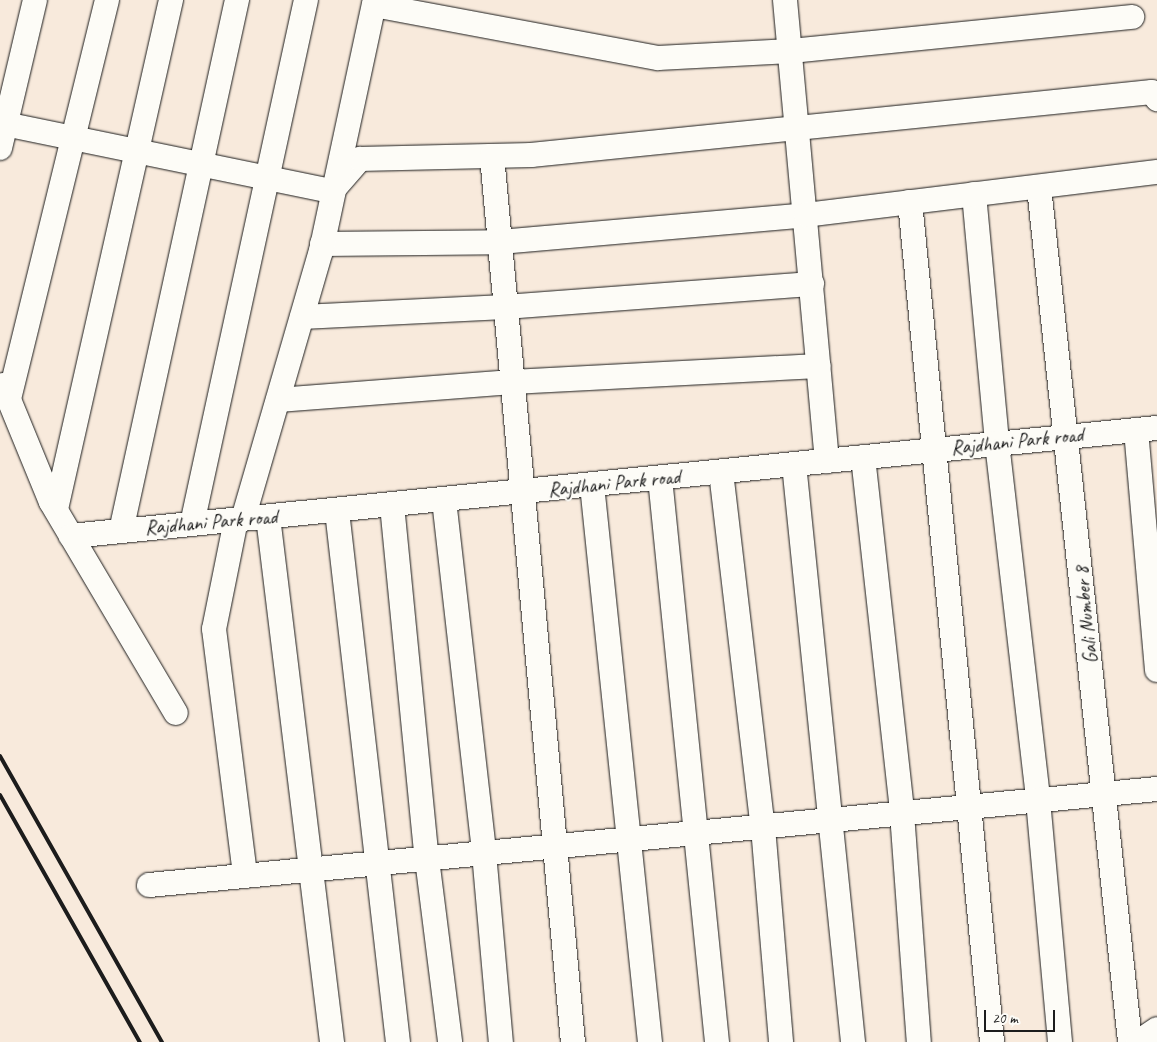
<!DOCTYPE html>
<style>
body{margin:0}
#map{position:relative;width:1157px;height:1042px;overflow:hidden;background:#f8eadc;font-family:Caveat,sans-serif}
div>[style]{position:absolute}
.roads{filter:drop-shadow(0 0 1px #1c1c1c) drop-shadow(0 0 1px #1c1c1c)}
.minor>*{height:24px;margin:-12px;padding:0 12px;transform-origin:12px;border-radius:12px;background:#fdfcf7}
.rail>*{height:4px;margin:-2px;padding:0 2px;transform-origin:2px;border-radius:2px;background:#1c1c1c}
span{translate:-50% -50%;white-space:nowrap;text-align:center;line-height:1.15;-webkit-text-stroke:4px #fdfcf7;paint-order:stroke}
.street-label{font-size:20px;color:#1c1c1c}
.scale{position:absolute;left:984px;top:1010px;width:71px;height:22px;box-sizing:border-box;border:2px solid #1c1c1c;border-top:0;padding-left:6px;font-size:15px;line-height:18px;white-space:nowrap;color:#1c1c1c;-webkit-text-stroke:4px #fdfcf7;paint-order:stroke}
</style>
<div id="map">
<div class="roads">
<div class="minor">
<div style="left:785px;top:0;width:463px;rotate:84.8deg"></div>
<div style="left:374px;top:5px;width:289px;rotate:10.6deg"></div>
<div style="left:658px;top:58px;width:133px;rotate:-3deg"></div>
<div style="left:791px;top:51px;width:343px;rotate:-5.7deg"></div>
<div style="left:0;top:123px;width:339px;rotate:11.6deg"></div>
<div style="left:332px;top:191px;width:43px;rotate:-48.8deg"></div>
<div style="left:360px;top:159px;width:171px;rotate:-1.3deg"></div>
<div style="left:531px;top:155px;width:624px;rotate:-5.79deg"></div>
<div style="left:1152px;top:92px;width:9px;rotate:54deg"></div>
<div style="left:0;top:148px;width:152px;rotate:-76.7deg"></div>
<div style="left:492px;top:156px;width:890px;rotate:84.78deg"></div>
<div style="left:1039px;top:187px;width:860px;rotate:83.92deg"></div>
<div style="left:974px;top:194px;width:250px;rotate:84.7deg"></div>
<div style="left:997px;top:443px;width:359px;rotate:83.4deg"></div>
<div style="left:1038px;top:800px;width:243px;rotate:84.8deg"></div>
<div style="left:910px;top:202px;width:844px;rotate:84.42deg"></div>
<div style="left:322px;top:244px;width:178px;rotate:-0.6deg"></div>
<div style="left:500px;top:242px;width:307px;rotate:-5deg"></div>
<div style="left:806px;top:215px;width:354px;rotate:-7deg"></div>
<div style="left:302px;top:317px;width:203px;rotate:-2.8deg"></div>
<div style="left:505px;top:307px;width:308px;rotate:-4.3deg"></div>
<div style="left:3px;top:385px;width:126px;rotate:67.7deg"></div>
<div style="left:51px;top:502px;width:245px;rotate:59.4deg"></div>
<div style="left:9px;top:399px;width:411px;rotate:-76.2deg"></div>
<div style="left:278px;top:400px;width:235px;rotate:-4.4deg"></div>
<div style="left:512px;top:382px;width:307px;rotate:-3deg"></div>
<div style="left:1136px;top:430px;width:241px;rotate:85deg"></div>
<div style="left:863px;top:457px;width:358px;rotate:83.7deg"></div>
<div style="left:902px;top:813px;width:230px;rotate:85.8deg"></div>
<div style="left:794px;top:464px;width:581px;rotate:84.17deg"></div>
<div style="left:721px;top:472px;width:357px;rotate:83.3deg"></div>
<div style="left:763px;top:827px;width:216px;rotate:85.2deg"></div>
<div style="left:660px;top:478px;width:567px;rotate:84.23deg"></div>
<div style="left:592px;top:485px;width:560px;rotate:84.06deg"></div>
<div style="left:444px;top:500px;width:355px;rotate:83.5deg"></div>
<div style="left:484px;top:853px;width:190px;rotate:84.9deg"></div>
<div style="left:392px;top:505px;width:356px;rotate:84.4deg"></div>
<div style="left:427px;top:859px;width:184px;rotate:82.8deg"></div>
<div style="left:56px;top:509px;width:522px;rotate:-77.27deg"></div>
<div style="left:337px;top:511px;width:534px;rotate:83.45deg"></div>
<div style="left:268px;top:517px;width:529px;rotate:83.05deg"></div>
<div style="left:243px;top:519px;width:279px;rotate:-73.8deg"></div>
<div style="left:321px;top:251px;width:257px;rotate:-77.9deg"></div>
<div style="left:236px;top:520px;width:111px;rotate:101.4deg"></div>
<div style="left:214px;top:629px;width:249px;rotate:82.8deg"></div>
<div style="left:192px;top:524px;width:536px;rotate:-77.73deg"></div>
<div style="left:121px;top:531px;width:544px;rotate:-77.68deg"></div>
<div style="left:71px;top:536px;width:1091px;rotate:-5.68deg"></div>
<div style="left:149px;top:885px;width:1013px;rotate:-5.44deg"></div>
<div style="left:1138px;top:1042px;width:23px;rotate:-34deg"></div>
</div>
</div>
<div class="rail">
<div style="left:0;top:756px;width:329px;rotate:60.5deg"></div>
<div style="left:0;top:795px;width:284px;rotate:60.5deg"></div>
</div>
<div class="street-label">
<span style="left:1017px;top:441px;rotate:-6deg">Rajdhani Park road</span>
<span style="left:614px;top:483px;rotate:-6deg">Rajdhani Park road</span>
<span style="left:211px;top:522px;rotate:-5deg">Rajdhani Park road</span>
<span style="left:1086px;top:615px;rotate:-96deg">Gali Number 8</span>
</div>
<div class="scale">20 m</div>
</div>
